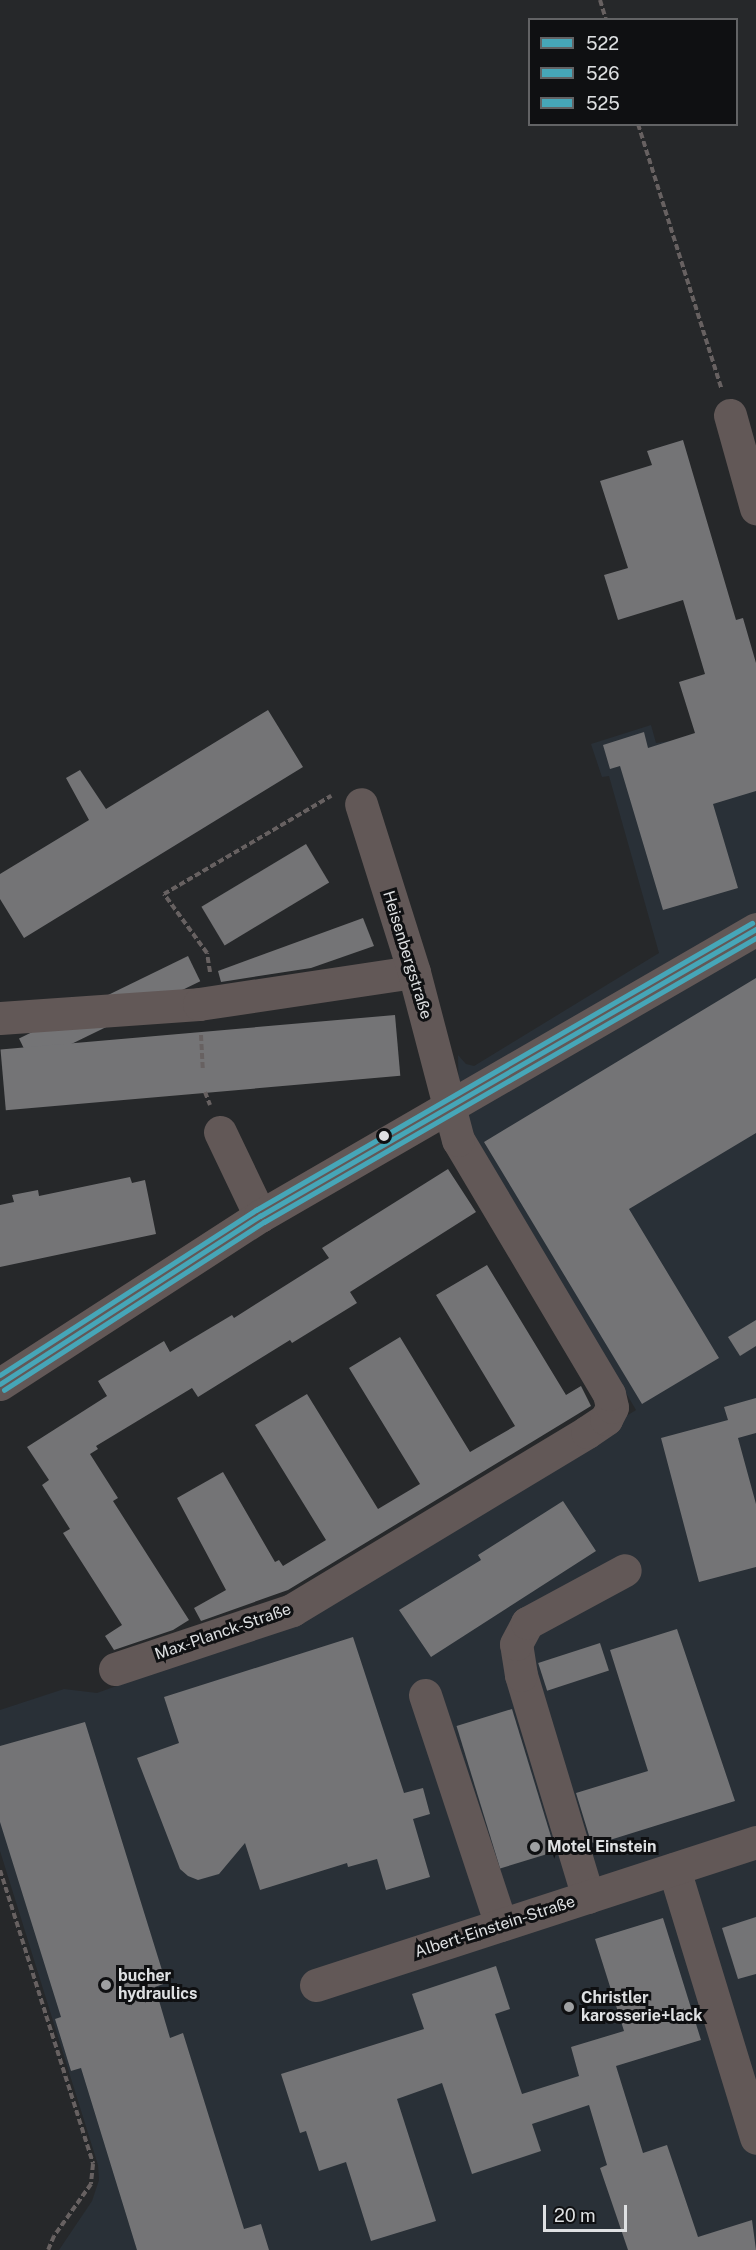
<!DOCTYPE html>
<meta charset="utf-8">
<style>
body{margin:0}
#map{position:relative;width:756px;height:2250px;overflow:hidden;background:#26282a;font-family:"Public Sans",sans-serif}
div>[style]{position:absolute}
.built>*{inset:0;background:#293037}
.building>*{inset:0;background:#747476;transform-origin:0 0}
.path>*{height:4px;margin-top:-2px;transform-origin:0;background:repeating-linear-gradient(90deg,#676161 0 6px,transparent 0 9px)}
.minor>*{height:33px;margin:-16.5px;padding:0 16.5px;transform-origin:16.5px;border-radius:16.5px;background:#625857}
.bus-1>*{height:4.5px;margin:-2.25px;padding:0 2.25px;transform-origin:2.25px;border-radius:2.25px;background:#46a6b8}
.bus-2>*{height:4.5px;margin:-2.25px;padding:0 2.25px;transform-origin:2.25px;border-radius:2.25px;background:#46a6b8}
.bus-3>*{height:4.5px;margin:-2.25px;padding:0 2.25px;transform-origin:2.25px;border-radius:2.25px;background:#46a6b8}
.dots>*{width:16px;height:16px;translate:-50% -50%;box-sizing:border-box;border:3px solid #0f1012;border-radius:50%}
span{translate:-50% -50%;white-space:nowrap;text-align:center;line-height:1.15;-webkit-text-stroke:6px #0f1012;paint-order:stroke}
.street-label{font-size:16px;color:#dee0e2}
.poi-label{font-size:16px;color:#dee0e2;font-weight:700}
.left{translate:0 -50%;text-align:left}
.legend{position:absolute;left:528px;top:18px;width:210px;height:108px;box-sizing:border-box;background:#0f1012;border:2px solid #626365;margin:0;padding:8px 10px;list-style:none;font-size:18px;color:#dee0e2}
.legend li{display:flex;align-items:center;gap:12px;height:30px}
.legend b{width:30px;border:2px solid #626365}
.scale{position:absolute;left:543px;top:2205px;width:84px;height:27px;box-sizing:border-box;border:3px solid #dee0e2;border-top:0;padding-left:8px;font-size:18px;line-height:21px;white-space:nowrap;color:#dee0e2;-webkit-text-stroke:4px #0f1012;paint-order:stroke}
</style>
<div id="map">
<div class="built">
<div style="clip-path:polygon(756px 715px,756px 2250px,59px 2250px,92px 2201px,99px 2180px,98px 2165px,0 1851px,0 1710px,64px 1689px,97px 1693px,294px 1622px,636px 1410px,459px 1110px,458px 1055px,466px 1064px,474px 1066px,659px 953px,609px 776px,602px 777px,591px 744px,651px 725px,656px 743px,671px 741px)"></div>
</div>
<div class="building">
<div style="clip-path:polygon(683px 440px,736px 620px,743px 618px,756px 663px,756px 791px,713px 804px,738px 888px,663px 910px,620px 766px,610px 769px,603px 745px,644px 732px,648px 748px,695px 733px,679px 682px,705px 674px,683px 600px,618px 620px,604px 575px,628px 568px,600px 481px,652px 465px,647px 451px)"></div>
<div style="clip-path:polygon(268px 710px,303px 767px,24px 938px,0 899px,0 874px,89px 820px,66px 778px,80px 770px,106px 809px)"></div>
<div style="left:306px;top:844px;width:45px;height:122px;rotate:59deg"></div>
<div style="clip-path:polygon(363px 918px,374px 946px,311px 968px,221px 982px,218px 971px)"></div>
<div style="left:188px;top:956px;width:28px;height:188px;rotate:64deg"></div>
<div style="clip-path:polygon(756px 978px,756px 1133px,629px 1209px,719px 1358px,642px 1404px,484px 1142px)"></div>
<div style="left:395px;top:1015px;width:61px;height:396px;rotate:85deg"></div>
<div style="clip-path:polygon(448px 1169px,476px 1212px,350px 1292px,357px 1303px,292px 1343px,290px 1340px,198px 1397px,192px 1388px,96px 1446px,98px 1449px,90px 1454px,118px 1498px,113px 1501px,189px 1620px,173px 1630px,114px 1650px,105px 1636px,122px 1625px,63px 1533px,70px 1529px,42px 1485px,49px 1480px,27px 1447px,107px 1396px,98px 1381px,164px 1341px,170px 1352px,232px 1315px,234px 1318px,329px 1258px,322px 1248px)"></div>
<div style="clip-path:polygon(130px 1177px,132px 1183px,145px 1180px,156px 1234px,0 1267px,0 1205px,14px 1202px,12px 1195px,38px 1190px,39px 1196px)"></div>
<div style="clip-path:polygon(487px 1265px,566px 1395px,581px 1386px,591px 1406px,288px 1590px,201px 1621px,194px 1608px,226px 1590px,177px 1498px,223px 1472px,275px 1562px,279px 1560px,283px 1566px,326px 1540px,255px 1425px,307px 1394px,378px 1509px,420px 1484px,349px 1368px,400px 1337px,470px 1452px,515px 1426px,436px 1295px)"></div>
<div style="clip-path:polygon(756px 1320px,756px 1346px,740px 1356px,728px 1337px)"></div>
<div style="clip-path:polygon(756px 1398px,756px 1433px,738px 1438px,756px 1504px,756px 1567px,699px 1582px,661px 1438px,728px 1420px,724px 1407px)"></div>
<div style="clip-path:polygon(563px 1501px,596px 1551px,431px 1657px,399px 1610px,481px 1560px,478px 1555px)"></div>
<div style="clip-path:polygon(677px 1629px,735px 1801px,597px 1844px,591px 1842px,576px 1793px,648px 1771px,610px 1650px)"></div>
<div style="clip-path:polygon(353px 1637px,404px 1793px,423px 1788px,430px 1814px,413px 1819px,430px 1877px,386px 1890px,377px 1859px,348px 1867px,347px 1863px,260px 1890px,245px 1843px,219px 1874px,198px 1880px,188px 1876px,180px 1869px,137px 1758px,179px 1743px,164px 1697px)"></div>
<div style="left:600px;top:1643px;width:29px;height:65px;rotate:72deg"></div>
<div style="left:512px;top:1709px;width:149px;height:58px;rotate:73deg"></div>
<div style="clip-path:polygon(85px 1722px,166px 1983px,155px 1987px,170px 2038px,183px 2033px,244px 2229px,261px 2224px,269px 2250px,137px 2250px,81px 2068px,71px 2071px,55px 2019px,61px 2017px,0 1822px,0 1746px)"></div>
<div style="clip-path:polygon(756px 1917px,756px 1974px,738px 1979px,722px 1928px)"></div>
<div style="clip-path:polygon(663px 1918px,701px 2040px,616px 2066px,643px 2153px,667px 2145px,698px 2237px,752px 2220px,756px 2250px,628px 2250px,600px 2168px,607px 2165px,589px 2105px,532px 2124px,541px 2151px,472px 2174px,442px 2083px,397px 2099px,436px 2221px,371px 2241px,346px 2162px,319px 2171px,306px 2131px,300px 2133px,281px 2074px,424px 2029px,412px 1994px,496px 1966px,510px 2009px,495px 2014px,522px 2094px,579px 2076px,571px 2047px,624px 2031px,595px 1939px)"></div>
</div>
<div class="path">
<div style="left:600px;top:0;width:21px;rotate:73deg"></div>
<div style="left:638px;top:124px;width:277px;rotate:72.5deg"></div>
<div style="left:210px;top:972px;width:19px;rotate:-99deg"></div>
<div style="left:207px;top:953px;width:73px;rotate:-126.1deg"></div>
<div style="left:164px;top:894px;width:194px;rotate:-30.4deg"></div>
<div style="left:201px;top:1035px;width:36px;rotate:87deg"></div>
<div style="left:205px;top:1092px;width:14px;rotate:69deg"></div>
<div style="left:0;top:1870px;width:308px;rotate:72.4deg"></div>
<div style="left:93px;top:2164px;width:20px;rotate:96deg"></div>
<div style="left:91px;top:2184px;width:64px;rotate:125.4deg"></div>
<div style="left:54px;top:2236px;width:15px;rotate:113deg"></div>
</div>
<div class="minor">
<div style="left:730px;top:415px;width:97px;rotate:74.4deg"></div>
<div style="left:0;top:1018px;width:199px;rotate:-4deg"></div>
<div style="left:199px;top:1004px;width:217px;rotate:-8.5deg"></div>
<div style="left:220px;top:1132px;width:93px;rotate:64.5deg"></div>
<div style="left:0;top:1384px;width:310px;rotate:-32.9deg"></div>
<div style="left:260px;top:1216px;width:573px;rotate:-30.05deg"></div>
<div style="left:115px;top:1669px;width:187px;rotate:-18.4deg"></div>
<div style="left:292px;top:1610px;width:345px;rotate:-31.1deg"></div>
<div style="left:587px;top:1432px;width:23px;rotate:-34deg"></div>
<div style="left:606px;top:1419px;width:13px;rotate:-63deg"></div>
<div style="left:612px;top:1407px;width:13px;rotate:-103deg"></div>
<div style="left:609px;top:1394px;width:295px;rotate:-120.7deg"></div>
<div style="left:458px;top:1140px;width:174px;rotate:-104.7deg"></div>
<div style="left:414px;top:972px;width:176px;rotate:-107.5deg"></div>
<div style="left:425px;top:1695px;width:242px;rotate:71.7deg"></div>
<div style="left:674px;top:1869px;width:281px;rotate:73deg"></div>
<div style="left:588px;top:1897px;width:232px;rotate:-106.8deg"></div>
<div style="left:521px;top:1675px;width:31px;rotate:-99deg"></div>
<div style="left:516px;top:1644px;width:24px;rotate:-62deg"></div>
<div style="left:527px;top:1623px;width:111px;rotate:-28.4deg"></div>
<div style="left:316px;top:1985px;width:463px;rotate:-18deg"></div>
</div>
<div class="bus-1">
<div style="left:0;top:1384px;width:310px;rotate:-32.9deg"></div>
<div style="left:260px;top:1216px;width:573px;rotate:-30.05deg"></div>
</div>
<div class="bus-2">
<div style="left:4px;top:1390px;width:310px;rotate:-32.9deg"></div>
<div style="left:264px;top:1222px;width:568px;rotate:-30deg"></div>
</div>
<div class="bus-3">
<div style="left:0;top:1375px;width:305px;rotate:-32.8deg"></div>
<div style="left:256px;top:1210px;width:573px;rotate:-30.05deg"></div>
</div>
<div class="dots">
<div style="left:384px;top:1136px;background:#dee0e2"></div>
<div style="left:535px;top:1847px;background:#9ea0a2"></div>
<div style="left:106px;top:1985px;background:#9ea0a2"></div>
<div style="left:569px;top:2007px;background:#9ea0a2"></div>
</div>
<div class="street-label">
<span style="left:407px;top:955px;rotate:73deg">Heisenbergstraße</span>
<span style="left:223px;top:1632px;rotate:-19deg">Max-Planck-Straße</span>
<span style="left:495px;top:1927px;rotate:-18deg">Albert-Einstein-Straße</span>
</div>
<div class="poi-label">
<span class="left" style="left:547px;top:1847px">Motel Einstein</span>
<span class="left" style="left:118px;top:1985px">bucher<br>hydraulics</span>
<span class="left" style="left:581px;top:2007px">Christler<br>karosserie+lack</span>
</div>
<ul class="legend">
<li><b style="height:8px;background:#46a6b8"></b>522</li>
<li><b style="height:8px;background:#46a6b8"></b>526</li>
<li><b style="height:8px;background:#46a6b8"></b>525</li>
</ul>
<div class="scale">20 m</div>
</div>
